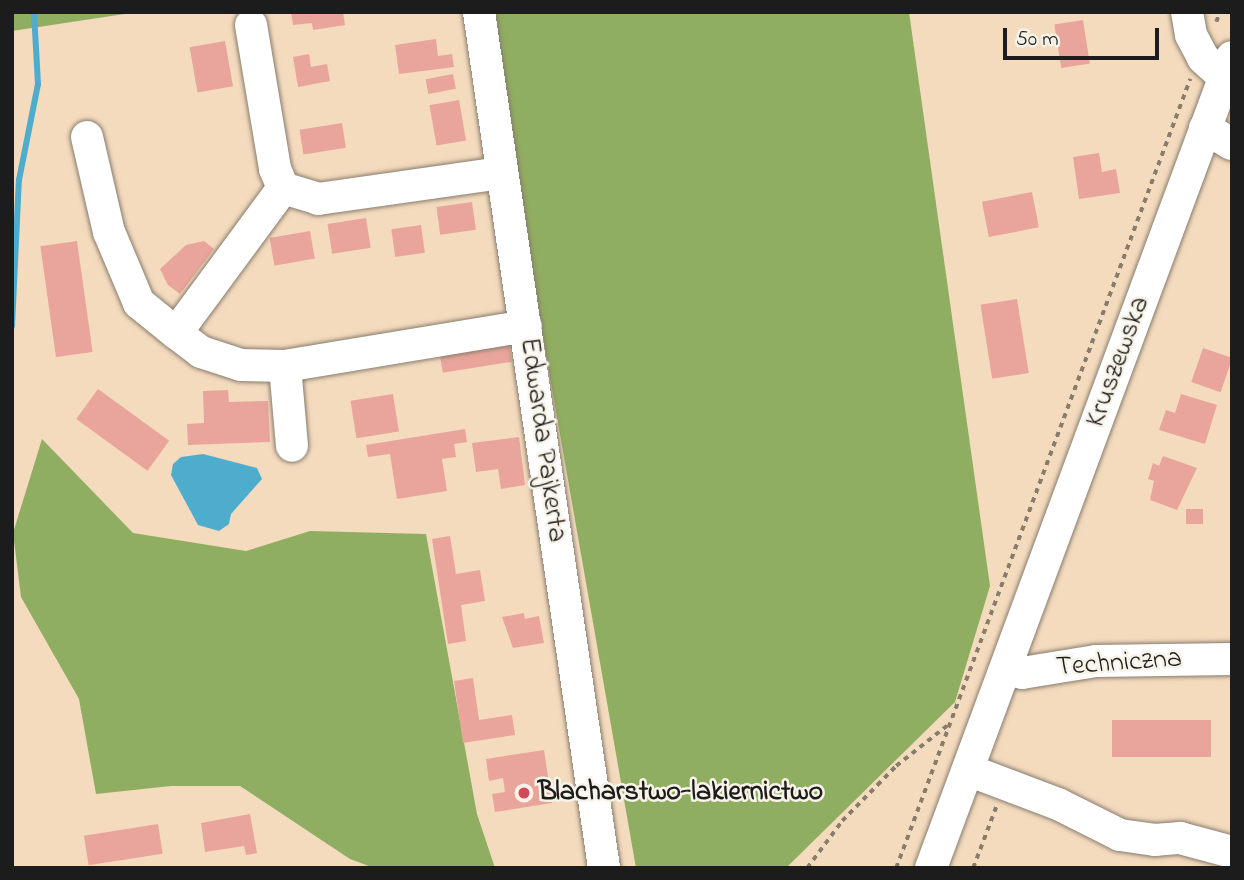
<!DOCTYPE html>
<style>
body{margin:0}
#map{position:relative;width:1244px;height:880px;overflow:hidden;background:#f4dbbe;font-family:"Indie Flower",sans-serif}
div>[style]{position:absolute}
.forest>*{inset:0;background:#90ae61}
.water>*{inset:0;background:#4eaccd}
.stream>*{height:6px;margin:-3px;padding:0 3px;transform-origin:3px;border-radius:3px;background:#4eaccd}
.building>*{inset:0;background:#e9a59b;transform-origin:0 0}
.path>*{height:3.5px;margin-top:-1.75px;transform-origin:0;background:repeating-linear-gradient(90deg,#887c6d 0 5px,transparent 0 10px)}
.roads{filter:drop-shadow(0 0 2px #887c6d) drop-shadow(0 0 2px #887c6d)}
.minor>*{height:32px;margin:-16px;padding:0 16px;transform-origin:16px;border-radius:16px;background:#fff}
.dots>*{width:19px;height:19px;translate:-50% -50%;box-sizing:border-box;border:4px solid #f7f3e8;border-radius:50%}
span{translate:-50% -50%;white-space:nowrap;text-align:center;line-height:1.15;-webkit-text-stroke:5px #f7f3e8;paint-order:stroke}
.street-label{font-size:28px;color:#1c1c1c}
.poi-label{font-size:28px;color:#1c1c1c;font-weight:700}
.left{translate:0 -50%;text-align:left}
.frame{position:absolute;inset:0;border:14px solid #1c1c1c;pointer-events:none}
.scale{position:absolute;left:1003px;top:28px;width:156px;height:32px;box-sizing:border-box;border:4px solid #1c1c1c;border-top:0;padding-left:9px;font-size:21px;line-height:24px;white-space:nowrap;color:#1c1c1c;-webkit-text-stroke:5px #f7f3e8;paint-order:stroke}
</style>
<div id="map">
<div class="forest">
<div style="clip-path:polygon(12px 12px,138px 12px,12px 31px)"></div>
<div style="clip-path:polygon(486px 12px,909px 12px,990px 586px,955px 702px,786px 868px,636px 868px)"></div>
<div style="clip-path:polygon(42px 439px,133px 533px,246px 551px,310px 531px,426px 534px,477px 814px,495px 868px,374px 868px,350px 859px,240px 786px,171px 786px,96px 794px,79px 699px,21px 597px,13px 533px)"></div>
</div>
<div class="water">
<div style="clip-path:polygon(203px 454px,257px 468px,262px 479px,231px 514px,229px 524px,219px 531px,198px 525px,171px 475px,173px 464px,181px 457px)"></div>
</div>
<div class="stream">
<div style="left:12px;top:326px;width:146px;rotate:-87.3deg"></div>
<div style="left:19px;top:180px;width:98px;rotate:-78.8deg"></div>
<div style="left:38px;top:84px;width:72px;rotate:-93.2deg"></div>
</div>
<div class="building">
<div style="clip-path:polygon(291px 12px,343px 12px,345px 25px,313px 30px,312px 23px,293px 25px)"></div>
<div style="left:1083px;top:20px;width:44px;height:29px;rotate:81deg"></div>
<div style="clip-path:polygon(436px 39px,438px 56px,452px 54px,454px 67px,399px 74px,395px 45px)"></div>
<div style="left:225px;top:41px;width:46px;height:36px;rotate:80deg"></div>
<div style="clip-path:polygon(309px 54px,311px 67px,327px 64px,330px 81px,298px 87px,293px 57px)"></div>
<div style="left:453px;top:74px;width:15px;height:28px;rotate:79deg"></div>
<div style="left:459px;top:100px;width:41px;height:30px;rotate:80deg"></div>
<div style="left:342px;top:123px;width:25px;height:43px;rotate:81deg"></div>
<div style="clip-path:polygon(1099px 153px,1102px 172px,1116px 169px,1120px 193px,1079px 199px,1073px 157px)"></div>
<div style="left:1032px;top:192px;width:36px;height:51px;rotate:79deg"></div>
<div style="left:472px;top:202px;width:28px;height:36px;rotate:82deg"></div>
<div style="left:366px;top:218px;width:30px;height:39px;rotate:81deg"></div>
<div style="left:421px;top:225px;width:28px;height:30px;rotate:82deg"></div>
<div style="left:310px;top:231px;width:28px;height:41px;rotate:80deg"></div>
<div style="left:77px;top:241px;width:112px;height:37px;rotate:82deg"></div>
<div style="clip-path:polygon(204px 241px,214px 249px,180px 294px,168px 285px,160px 269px,186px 245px)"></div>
<div style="left:1017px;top:299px;width:75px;height:37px;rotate:81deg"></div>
<div style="left:509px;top:344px;width:18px;height:70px;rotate:81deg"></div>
<div style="left:1203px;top:348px;width:31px;height:36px;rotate:19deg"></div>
<div style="left:98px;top:389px;width:88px;height:37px;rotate:36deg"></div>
<div style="clip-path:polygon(228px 390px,229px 402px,268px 401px,270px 442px,188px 445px,187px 424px,204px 423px,203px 391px)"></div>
<div style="left:393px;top:394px;width:38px;height:43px;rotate:81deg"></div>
<div style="clip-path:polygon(1181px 394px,1217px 405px,1205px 444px,1159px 430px,1166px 410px,1175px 413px)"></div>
<div style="clip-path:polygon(465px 429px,467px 442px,454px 444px,456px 457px,442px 459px,447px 491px,397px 499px,390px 454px,368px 457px,366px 445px)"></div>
<div style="clip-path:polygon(519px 437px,525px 485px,501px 489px,498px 469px,476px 472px,472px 443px)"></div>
<div style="clip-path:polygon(1163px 456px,1197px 468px,1177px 510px,1150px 500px,1154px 481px,1148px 479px,1153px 463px,1159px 466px)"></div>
<div style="left:1186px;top:509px;width:17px;height:15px"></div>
<div style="clip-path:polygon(450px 536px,456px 574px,480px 570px,485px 601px,461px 605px,466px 641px,448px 644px,432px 539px)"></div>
<div style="clip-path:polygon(524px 613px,525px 619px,539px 616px,544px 643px,513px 648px,502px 617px)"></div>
<div style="clip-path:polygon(473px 678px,479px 720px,512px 715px,515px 735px,463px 743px,454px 681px)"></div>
<div style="left:1211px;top:720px;width:37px;height:99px;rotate:90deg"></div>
<div style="clip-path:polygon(544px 750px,552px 803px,495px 812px,492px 794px,505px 792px,503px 778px,489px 781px,486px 759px)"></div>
<div style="clip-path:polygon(250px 814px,257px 853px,246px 855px,244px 846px,205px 852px,201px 823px)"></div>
<div style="left:158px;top:824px;width:30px;height:75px;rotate:81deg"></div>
</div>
<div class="path">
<div style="left:1216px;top:22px;width:11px;rotate:-68deg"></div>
<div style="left:807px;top:868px;width:59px;rotate:-53.3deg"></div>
<div style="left:842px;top:821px;width:77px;rotate:-45.5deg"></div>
<div style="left:896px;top:766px;width:66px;rotate:-38.3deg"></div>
<div style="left:896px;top:868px;width:842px;rotate:-69.56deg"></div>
<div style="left:973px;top:868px;width:65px;rotate:-69.3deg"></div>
</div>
<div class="roads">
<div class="minor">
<div style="left:479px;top:12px;width:865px;rotate:81.69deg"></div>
<div style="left:1187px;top:12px;width:23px;rotate:80deg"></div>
<div style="left:1191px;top:35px;width:26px;rotate:62deg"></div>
<div style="left:1203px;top:58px;width:28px;rotate:42deg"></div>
<div style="left:251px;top:25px;width:146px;rotate:80.5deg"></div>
<div style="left:275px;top:169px;width:21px;rotate:67deg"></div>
<div style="left:283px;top:188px;width:37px;rotate:17deg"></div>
<div style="left:318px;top:199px;width:184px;rotate:-8.1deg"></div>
<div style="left:1205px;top:128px;width:31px;rotate:31deg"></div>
<div style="left:87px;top:137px;width:98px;rotate:77deg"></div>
<div style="left:109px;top:232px;width:77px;rotate:67.1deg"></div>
<div style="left:139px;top:303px;width:48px;rotate:39deg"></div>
<div style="left:283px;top:188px;width:180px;rotate:126.4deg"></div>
<div style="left:176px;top:333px;width:31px;rotate:37deg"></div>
<div style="left:201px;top:352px;width:42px;rotate:18deg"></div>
<div style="left:241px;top:365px;width:44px;rotate:1.3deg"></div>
<div style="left:285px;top:366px;width:244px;rotate:-9.4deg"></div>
<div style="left:285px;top:366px;width:80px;rotate:85deg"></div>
<div style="left:1006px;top:668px;width:17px;rotate:17deg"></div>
<div style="left:1022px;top:673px;width:75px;rotate:-9.2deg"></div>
<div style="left:1096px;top:661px;width:136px;rotate:-0.8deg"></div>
<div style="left:968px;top:770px;width:96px;rotate:20.7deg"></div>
<div style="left:1058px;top:804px;width:69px;rotate:26.6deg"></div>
<div style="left:1120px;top:835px;width:35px;rotate:8deg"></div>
<div style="left:1155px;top:840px;width:25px;rotate:-5deg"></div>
<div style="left:1180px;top:838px;width:54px;rotate:15.1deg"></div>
<div style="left:931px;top:868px;width:865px;rotate:-69.64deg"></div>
</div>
</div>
<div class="dots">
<div style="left:524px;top:793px;background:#d1495b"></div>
</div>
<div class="street-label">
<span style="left:1119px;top:362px;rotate:-70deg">Kruszewska</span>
<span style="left:542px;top:440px;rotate:82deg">Edwarda Pajkerta</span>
<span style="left:1119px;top:664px;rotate:-4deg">Techniczna</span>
</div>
<div class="poi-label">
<span class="left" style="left:538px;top:793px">Blacharstwo-lakiernictwo</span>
</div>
<div class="frame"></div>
<div class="scale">50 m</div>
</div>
